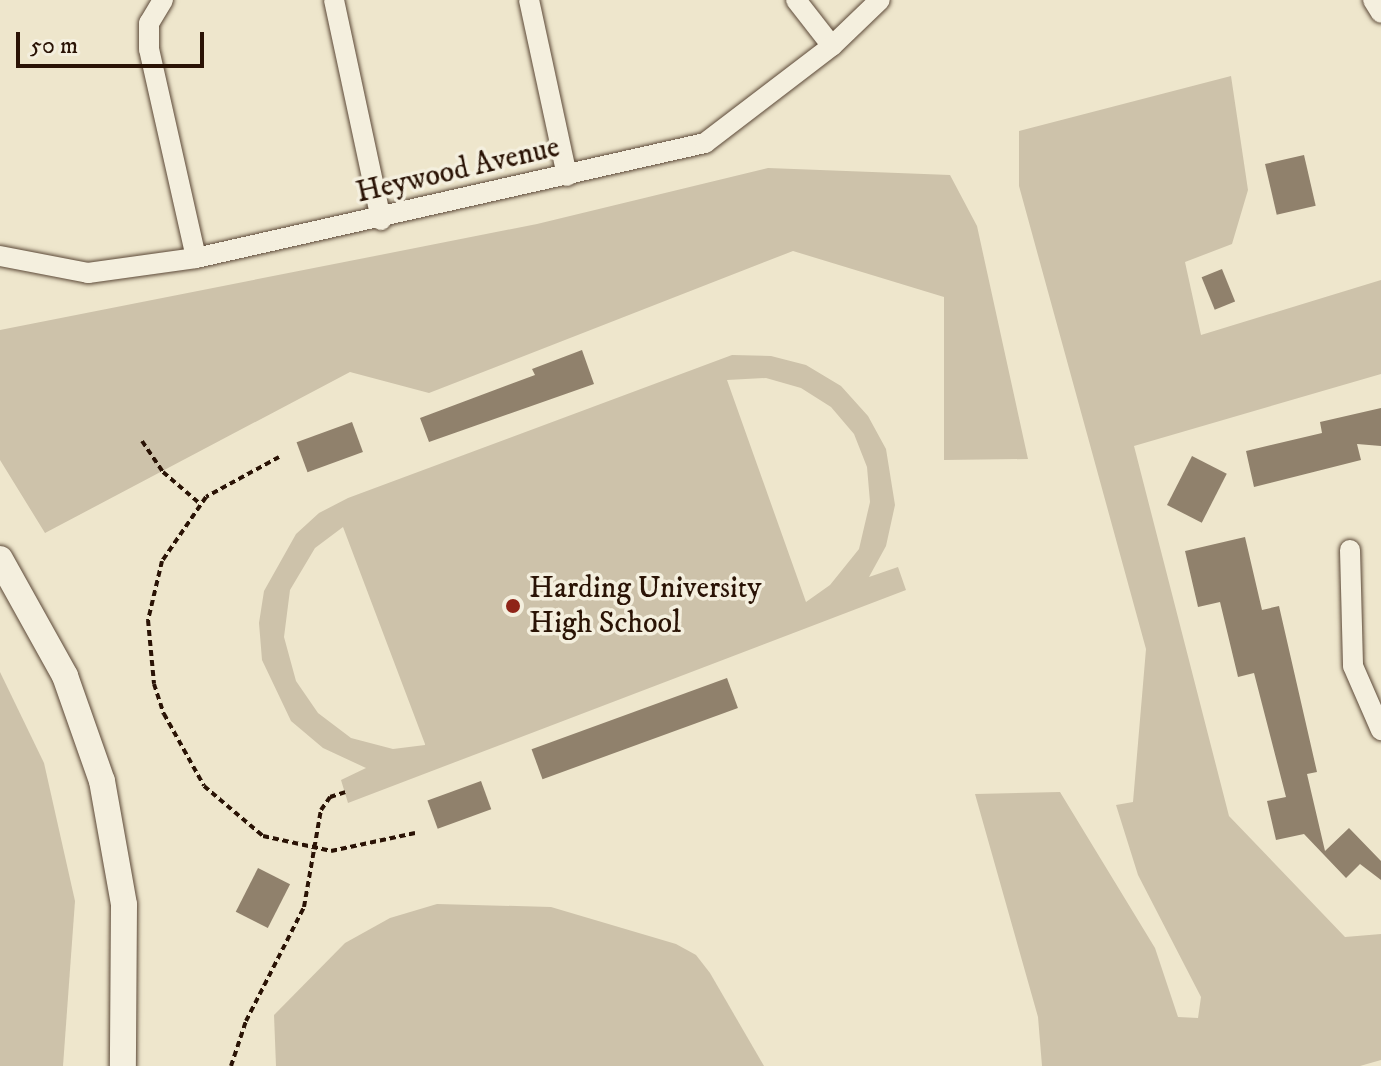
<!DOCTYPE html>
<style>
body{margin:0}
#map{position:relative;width:1381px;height:1066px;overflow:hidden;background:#eee6cc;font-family:"IM FELL DW Pica",serif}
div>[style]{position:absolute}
.green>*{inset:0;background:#cdc2aa}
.building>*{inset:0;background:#90816c;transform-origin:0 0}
.path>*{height:4px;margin-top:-2px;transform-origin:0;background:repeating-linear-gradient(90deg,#2a1305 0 6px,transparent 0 10px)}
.roads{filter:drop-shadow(0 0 2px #5b4837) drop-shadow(0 0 2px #5b4837)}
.minor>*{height:20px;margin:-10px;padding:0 10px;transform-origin:10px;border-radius:10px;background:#f4efde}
.tertiary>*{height:26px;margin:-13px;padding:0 13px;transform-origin:13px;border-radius:13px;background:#f4efde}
.dots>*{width:22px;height:22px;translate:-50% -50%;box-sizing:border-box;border:4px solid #f4efde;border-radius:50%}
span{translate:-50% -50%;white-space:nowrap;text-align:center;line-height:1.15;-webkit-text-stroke:7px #f4efde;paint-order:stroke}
.street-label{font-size:30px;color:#2a1305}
.poi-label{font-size:30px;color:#2a1305}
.left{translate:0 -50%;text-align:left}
.scale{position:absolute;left:16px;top:32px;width:188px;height:36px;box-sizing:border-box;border:4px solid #2a1305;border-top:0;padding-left:10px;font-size:24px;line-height:28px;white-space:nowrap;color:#2a1305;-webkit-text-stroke:6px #f4efde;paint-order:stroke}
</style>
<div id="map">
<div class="green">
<div style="clip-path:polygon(1231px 76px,1248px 190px,1232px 244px,1185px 262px,1201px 335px,1381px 280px,1381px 374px,1134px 446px,1229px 816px,1345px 937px,1381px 934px,1381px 1060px,1360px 1066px,1042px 1066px,1038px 1017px,975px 794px,1060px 792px,1155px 948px,1178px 1017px,1198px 1018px,1201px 997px,1138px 875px,1116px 805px,1133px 802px,1146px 649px,1019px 186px,1019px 131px)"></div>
<div style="clip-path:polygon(768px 168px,950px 175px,977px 226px,1028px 459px,944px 460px,944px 297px,793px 251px,429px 393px,350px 372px,45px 533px,0 460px,0 330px,537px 224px)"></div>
<div style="clip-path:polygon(evenodd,732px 355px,771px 356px,806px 365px,841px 386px,868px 416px,886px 449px,895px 505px,886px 546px,869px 577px,898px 567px,906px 590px,348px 803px,341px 780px,366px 768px,323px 748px,291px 721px,262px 660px,259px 623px,264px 591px,296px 534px,319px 513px,348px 498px,732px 355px,766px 378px,801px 388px,831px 407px,854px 434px,867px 467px,870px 502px,859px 549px,830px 585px,806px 602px,727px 380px,766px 378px,732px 355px,343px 527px,425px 744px,425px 745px,393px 749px,351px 738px,318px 713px,296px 681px,284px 637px,290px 590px,315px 548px,343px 527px)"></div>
<div style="clip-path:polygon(0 672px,44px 763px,75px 901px,63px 1066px,0 1066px)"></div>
<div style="clip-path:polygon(437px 904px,551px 907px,676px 944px,696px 955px,710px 973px,764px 1066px,276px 1066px,274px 1015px,345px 943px,390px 918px)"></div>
</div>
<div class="building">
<div style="left:1304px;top:155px;width:52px;height:40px;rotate:77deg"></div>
<div style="left:1222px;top:269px;width:35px;height:22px;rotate:68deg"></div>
<div style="clip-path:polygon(582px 350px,594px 384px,429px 442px,420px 418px,535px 375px,532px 369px)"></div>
<div style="clip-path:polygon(1381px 408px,1381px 446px,1357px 444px,1361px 460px,1254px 487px,1246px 451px,1322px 433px,1320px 422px)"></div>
<div style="left:352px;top:422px;width:32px;height:59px;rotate:70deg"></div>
<div style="left:1192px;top:456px;width:39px;height:55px;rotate:27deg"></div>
<div style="clip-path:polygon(1245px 537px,1262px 610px,1279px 606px,1317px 772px,1307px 774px,1325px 851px,1349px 828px,1381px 861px,1381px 880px,1360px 864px,1346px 878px,1304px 834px,1276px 840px,1267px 801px,1286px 797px,1254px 673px,1238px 677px,1220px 602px,1198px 607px,1185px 551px)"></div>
<div style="left:727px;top:678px;width:32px;height:208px;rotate:70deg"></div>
<div style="left:481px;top:781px;width:30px;height:57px;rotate:70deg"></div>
<div style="left:258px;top:868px;width:36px;height:49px;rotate:27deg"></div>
</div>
<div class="path">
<div style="left:142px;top:441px;width:37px;rotate:56deg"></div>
<div style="left:163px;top:472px;width:48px;rotate:40.7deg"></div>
<div style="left:279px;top:457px;width:83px;rotate:151.3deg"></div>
<div style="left:206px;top:497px;width:78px;rotate:124.5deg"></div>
<div style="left:162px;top:561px;width:61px;rotate:103.3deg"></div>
<div style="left:148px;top:620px;width:64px;rotate:84.6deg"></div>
<div style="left:154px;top:684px;width:32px;rotate:72deg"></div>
<div style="left:164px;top:714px;width:82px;rotate:60.9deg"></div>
<div style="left:204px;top:786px;width:77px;rotate:40.3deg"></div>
<div style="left:263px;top:836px;width:70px;rotate:12.4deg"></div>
<div style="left:331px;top:851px;width:86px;rotate:-12.1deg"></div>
<div style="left:231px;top:1066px;width:47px;rotate:-71.6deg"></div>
<div style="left:246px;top:1021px;width:128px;rotate:-63deg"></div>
<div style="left:304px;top:907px;width:98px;rotate:-80.1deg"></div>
<div style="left:321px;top:810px;width:16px;rotate:-55deg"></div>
<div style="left:330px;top:797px;width:16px;rotate:-18deg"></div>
</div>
<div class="roads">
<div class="minor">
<div style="left:163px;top:0;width:27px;rotate:121deg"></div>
<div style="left:149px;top:23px;width:26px;rotate:90deg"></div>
<div style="left:149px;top:49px;width:214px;rotate:77.3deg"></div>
<div style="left:334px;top:0;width:225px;rotate:77.9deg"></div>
<div style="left:529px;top:0;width:180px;rotate:77.8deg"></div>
<div style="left:796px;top:0;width:58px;rotate:52deg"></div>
<div style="left:1373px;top:0;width:15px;rotate:58deg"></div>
<div style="left:0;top:256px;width:90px;rotate:10.9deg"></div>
<div style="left:88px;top:273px;width:109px;rotate:-7.9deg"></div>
<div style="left:196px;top:258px;width:522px;rotate:-12.73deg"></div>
<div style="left:705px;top:143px;width:160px;rotate:-37.4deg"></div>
<div style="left:832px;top:46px;width:66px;rotate:-43.8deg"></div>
<div style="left:1350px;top:550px;width:116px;rotate:88.5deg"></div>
<div style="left:1353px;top:666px;width:70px;rotate:66.4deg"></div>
</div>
<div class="tertiary">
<div style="left:0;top:559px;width:134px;rotate:60.9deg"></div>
<div style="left:65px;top:676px;width:111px;rotate:70.6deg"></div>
<div style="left:102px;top:781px;width:126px;rotate:79.9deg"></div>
<div style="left:124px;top:905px;width:161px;rotate:90.4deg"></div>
</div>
</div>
<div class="dots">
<div style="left:513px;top:606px;background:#8f2418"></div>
</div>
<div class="street-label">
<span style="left:458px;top:171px;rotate:-13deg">Heywood Avenue</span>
</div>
<div class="poi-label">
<span class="left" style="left:529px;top:606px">Harding University<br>High School</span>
</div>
<div class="scale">50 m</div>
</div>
